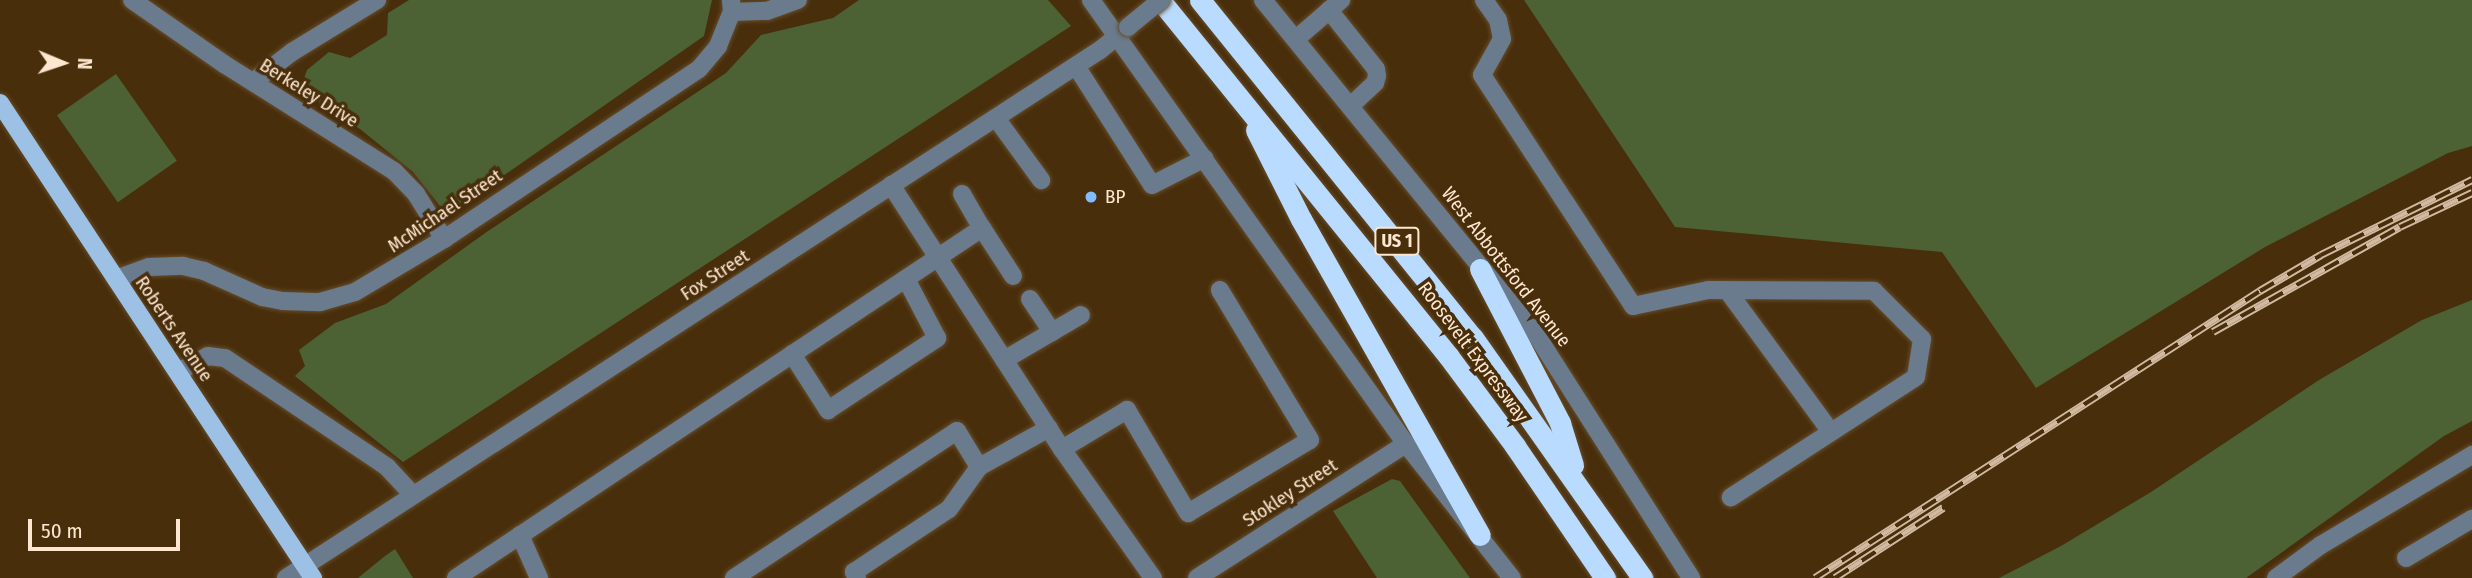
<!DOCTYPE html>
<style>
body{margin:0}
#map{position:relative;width:2472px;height:578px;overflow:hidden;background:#482e0b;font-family:"Fira Sans Condensed",sans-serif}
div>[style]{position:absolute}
.green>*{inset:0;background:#4c6234;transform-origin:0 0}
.roads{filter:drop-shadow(0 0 2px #654c2b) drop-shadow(0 0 2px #654c2b)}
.minor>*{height:18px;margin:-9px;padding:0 9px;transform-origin:9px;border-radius:9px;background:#6a7b8d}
.major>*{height:18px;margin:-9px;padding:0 9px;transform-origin:9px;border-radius:9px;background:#9dc1e5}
.highway>*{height:21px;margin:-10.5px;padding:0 10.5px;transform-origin:10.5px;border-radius:10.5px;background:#b9dbff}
.rail>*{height:8px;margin-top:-4px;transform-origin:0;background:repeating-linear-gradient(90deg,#482e0b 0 16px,#d1baa1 0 32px);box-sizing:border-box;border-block:2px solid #d1baa1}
.bridges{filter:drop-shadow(0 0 2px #654c2b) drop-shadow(0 0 2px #654c2b)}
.minor-bridge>*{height:18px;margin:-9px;padding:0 9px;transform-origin:9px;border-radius:9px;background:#6a7b8d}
.dots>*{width:19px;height:19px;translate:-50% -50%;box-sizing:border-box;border:4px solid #482e0b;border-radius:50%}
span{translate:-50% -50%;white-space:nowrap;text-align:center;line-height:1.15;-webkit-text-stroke:7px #482e0b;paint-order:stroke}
.shield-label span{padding:2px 5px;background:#482e0b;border:2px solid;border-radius:5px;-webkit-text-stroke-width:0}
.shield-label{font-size:18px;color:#fde7d0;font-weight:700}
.street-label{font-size:19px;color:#fde7d0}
.poi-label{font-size:19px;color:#fde7d0}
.left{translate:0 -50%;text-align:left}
.north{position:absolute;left:28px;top:28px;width:70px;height:70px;-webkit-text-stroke:5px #482e0b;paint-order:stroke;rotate:92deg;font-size:19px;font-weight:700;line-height:28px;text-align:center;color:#fde7d0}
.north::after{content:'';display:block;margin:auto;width:24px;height:32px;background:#fde7d0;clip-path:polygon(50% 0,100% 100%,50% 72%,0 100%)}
.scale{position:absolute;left:28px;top:519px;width:152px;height:32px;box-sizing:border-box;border:4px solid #fde7d0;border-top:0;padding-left:9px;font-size:21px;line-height:24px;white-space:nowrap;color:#fde7d0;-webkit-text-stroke:5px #482e0b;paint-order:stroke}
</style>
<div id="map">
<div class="green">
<div style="clip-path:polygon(409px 0,712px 0,704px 36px,447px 215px,413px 172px,360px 129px,300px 90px,307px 70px,329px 52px,350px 58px,387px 35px,388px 13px)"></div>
<div style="clip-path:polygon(859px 0,1048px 0,1071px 26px,403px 462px,295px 376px,305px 366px,299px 350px,335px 323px,386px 304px,488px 231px,726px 73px,761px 35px,833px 18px)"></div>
<div style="clip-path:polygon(1524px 0,2472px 0,2472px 146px,2448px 153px,2265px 247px,2036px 388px,1942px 252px,1675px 227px)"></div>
<div style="left:116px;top:74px;width:106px;height:72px;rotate:55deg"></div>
<div style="clip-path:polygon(2472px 300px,2472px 421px,2444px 436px,2246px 578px,1999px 578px,2061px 546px,2151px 492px,2319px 380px,2422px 320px)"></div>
<div style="clip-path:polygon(1392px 479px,1400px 481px,1470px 578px,1377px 578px,1333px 511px)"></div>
<div style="clip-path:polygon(395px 549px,413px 578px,358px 578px,385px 556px)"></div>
</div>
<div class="roads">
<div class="minor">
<div style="left:132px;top:0;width:112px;rotate:34.8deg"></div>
<div style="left:224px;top:64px;width:201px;rotate:32.2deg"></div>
<div style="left:394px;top:171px;width:32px;rotate:46deg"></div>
<div style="left:416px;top:194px;width:53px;rotate:58.1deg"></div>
<div style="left:1091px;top:0;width:544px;rotate:54.65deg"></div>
<div style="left:1406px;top:444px;width:171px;rotate:51.7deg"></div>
<div style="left:1263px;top:0;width:434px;rotate:50.8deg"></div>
<div style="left:1537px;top:336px;width:287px;rotate:57.5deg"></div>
<div style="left:1484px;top:0;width:24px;rotate:55deg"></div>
<div style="left:1498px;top:20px;width:19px;rotate:78deg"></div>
<div style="left:1502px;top:39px;width:41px;rotate:119.1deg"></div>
<div style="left:1482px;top:75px;width:276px;rotate:56.8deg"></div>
<div style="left:1633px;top:306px;width:77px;rotate:-12deg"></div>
<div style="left:1708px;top:290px;width:166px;rotate:0.3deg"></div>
<div style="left:1874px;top:291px;width:68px;rotate:45deg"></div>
<div style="left:1922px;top:339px;width:38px;rotate:99deg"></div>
<div style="left:1916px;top:377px;width:221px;rotate:147deg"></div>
<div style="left:1329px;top:10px;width:75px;rotate:51.5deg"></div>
<div style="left:1376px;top:69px;width:7px;rotate:82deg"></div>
<div style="left:1377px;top:76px;width:7px;rotate:106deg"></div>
<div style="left:1375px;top:83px;width:33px;rotate:137deg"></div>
<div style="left:732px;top:12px;width:35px;rotate:-2deg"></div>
<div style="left:767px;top:11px;width:33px;rotate:-20deg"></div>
<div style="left:1296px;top:39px;width:60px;rotate:-40.9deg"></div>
<div style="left:1076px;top:66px;width:141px;rotate:57.4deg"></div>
<div style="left:1152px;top:185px;width:59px;rotate:-27deg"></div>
<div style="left:253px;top:82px;width:49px;rotate:-37.6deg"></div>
<div style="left:292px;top:52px;width:100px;rotate:-31.5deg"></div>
<div style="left:996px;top:118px;width:77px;rotate:54deg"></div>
<div style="left:891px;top:185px;width:315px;rotate:57.1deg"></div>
<div style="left:1062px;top:449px;width:158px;rotate:54.8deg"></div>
<div style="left:962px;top:194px;width:39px;rotate:60deg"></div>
<div style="left:116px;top:279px;width:35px;rotate:-20deg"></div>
<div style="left:149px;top:267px;width:34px;rotate:-2deg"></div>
<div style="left:183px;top:266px;width:22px;rotate:13deg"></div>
<div style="left:204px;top:271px;width:64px;rotate:24.1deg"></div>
<div style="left:262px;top:297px;width:21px;rotate:11deg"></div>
<div style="left:283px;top:301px;width:37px;rotate:2deg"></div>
<div style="left:320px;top:302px;width:36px;rotate:-16deg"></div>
<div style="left:355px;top:292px;width:104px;rotate:-30.8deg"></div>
<div style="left:444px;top:239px;width:306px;rotate:-33.7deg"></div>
<div style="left:699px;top:69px;width:30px;rotate:-50deg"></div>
<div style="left:718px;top:46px;width:37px;rotate:-68deg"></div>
<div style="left:732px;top:12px;width:12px;rotate:-95deg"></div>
<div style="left:1727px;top:290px;width:176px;rotate:53.8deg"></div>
<div style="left:1030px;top:299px;width:40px;rotate:56deg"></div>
<div style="left:792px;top:354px;width:67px;rotate:57.3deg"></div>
<div style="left:828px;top:410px;width:131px;rotate:-33.4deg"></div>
<div style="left:937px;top:338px;width:67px;rotate:-117.7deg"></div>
<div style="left:1004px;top:360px;width:89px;rotate:-30.3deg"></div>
<div style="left:178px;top:372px;width:34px;rotate:-28deg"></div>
<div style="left:208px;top:356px;width:17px;rotate:7deg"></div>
<div style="left:225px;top:358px;width:195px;rotate:33.9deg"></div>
<div style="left:387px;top:467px;width:38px;rotate:47deg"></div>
<div style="left:1062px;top:449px;width:76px;rotate:-31deg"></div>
<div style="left:1127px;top:410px;width:120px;rotate:59.4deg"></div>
<div style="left:1188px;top:513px;width:142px;rotate:-30.9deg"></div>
<div style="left:1310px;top:440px;width:175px;rotate:-121deg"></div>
<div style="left:520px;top:535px;width:47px;rotate:66.2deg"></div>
<div style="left:2406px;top:558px;width:77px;rotate:-30.6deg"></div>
<div style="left:286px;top:578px;width:970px;rotate:-32.97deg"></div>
<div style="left:1100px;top:50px;width:36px;rotate:-39deg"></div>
<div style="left:456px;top:578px;width:632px;rotate:-33.64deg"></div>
<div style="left:982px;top:228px;width:57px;rotate:57.1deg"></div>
<div style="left:734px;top:578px;width:267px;rotate:-33.4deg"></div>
<div style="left:957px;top:431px;width:42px;rotate:58.6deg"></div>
<div style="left:857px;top:578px;width:7px;rotate:-117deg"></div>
<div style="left:854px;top:572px;width:114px;rotate:-33.6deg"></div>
<div style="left:949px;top:509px;width:52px;rotate:-54.5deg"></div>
<div style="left:979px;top:467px;width:80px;rotate:-29.1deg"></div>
<div style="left:1197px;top:578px;width:248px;rotate:-32.7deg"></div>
<div style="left:2276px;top:578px;width:56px;rotate:-36.3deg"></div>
<div style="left:2321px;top:545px;width:176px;rotate:-30.8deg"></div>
</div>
<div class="major">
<div style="left:0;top:103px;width:569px;rotate:56.62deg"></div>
</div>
<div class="highway">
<div style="left:1160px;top:0;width:459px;rotate:51deg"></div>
<div style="left:1449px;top:357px;width:111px;rotate:53.4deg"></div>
<div style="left:1515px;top:446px;width:160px;rotate:55.7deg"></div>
<div style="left:1200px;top:0;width:434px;rotate:51.1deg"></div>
<div style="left:1473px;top:338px;width:294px;rotate:54.8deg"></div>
<div style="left:1256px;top:130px;width:100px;rotate:63.2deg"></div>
<div style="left:1301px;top:219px;width:363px;rotate:60.5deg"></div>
<div style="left:1480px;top:269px;width:174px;rotate:62.5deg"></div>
<div style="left:1560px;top:423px;width:44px;rotate:72.8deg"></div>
</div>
</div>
<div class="rail">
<div style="left:2213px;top:332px;width:214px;rotate:-29.3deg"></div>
<div style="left:2400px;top:227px;width:80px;rotate:-25.3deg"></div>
<div style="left:1815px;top:578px;width:530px;rotate:-32.82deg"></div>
<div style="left:2260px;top:291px;width:71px;rotate:-30.5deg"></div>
<div style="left:2321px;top:255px;width:169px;rotate:-26.4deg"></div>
<div style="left:1835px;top:578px;width:129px;rotate:-32.9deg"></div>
</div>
<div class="bridges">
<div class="minor-bridge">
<div style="left:1128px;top:27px;width:43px;rotate:-39.3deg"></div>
</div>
</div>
<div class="dots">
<div style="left:1091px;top:197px;background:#80bdfa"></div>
</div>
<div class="shield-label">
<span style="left:1397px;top:241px">US 1</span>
</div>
<div class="street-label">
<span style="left:309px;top:93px;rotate:32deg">Berkeley Drive</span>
<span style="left:445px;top:211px;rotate:-34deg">McMichael Street</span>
<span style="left:1506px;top:267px;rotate:52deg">West Abbottsford Avenue</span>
<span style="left:715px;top:275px;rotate:-33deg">Fox Street</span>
<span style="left:174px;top:329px;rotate:56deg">Roberts Avenue</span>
<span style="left:1473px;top:352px;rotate:53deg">Roosevelt Expressway</span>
<span style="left:1290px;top:493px;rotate:-33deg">Stokley Street</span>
</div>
<div class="poi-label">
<span class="left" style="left:1105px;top:197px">BP</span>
</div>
<div class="north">N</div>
<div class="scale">50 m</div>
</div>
